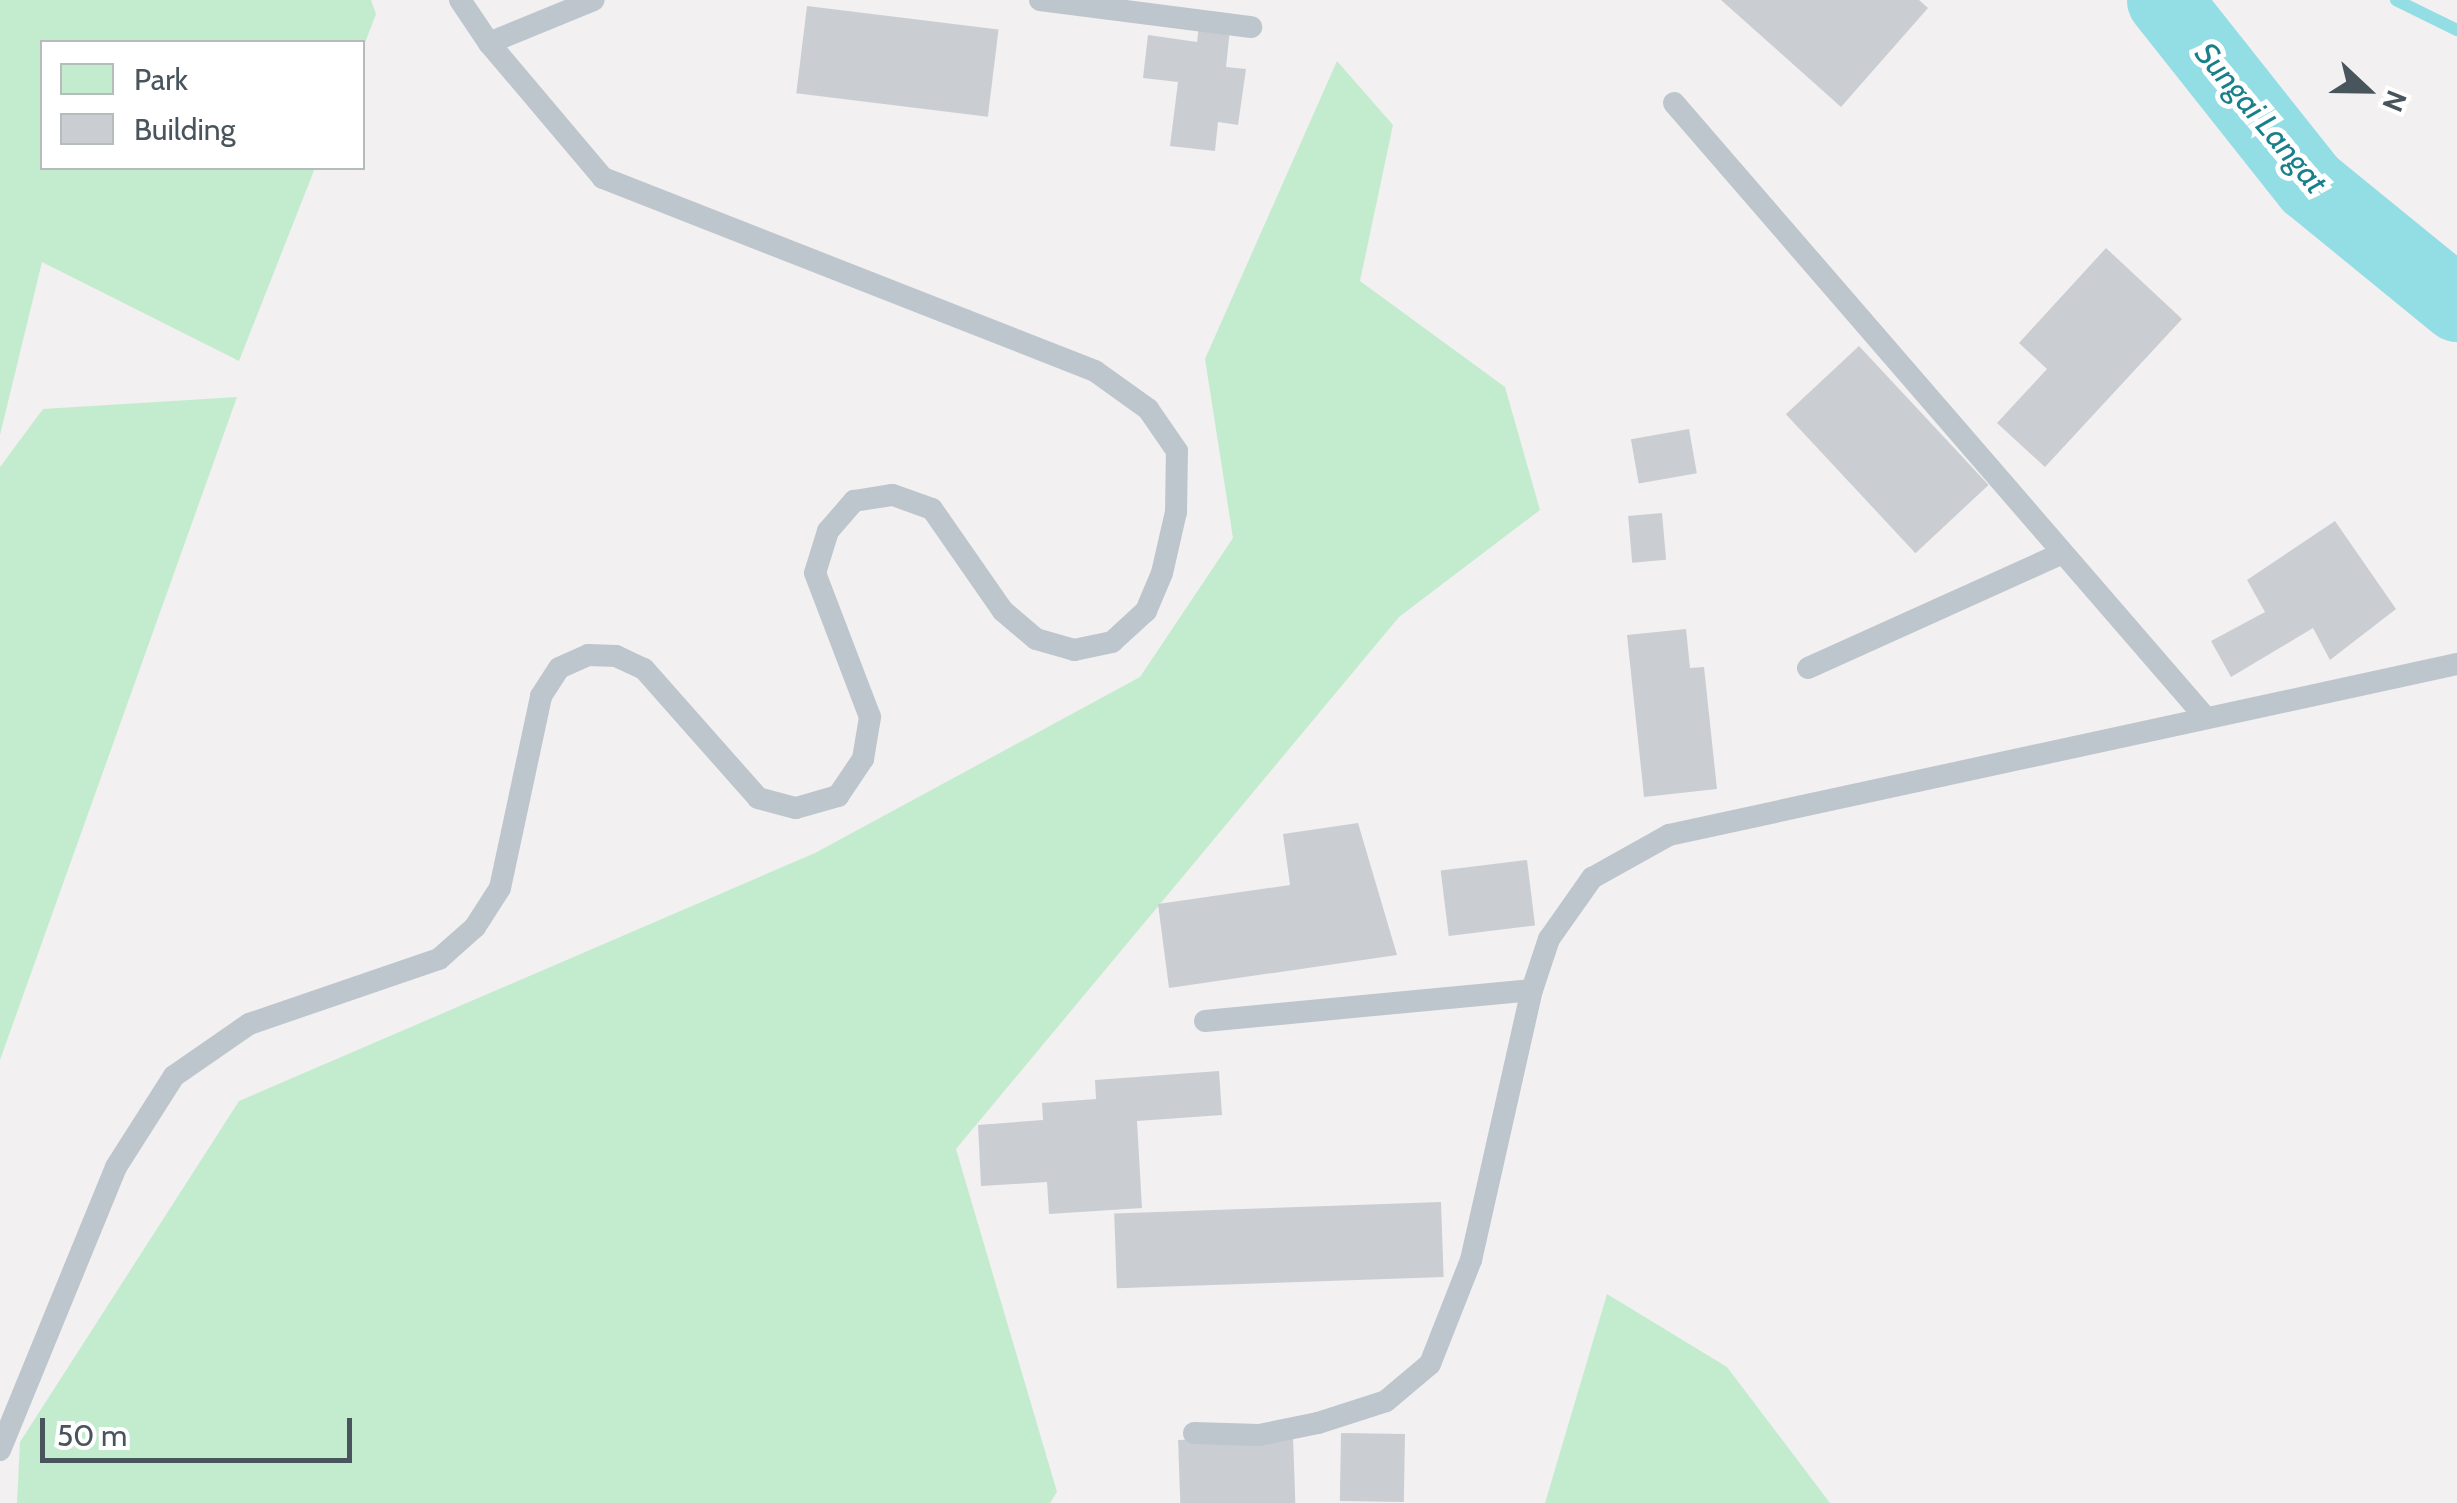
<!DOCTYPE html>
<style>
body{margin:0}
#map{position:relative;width:2457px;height:1503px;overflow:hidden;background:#f2f0f1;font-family:Cabin,sans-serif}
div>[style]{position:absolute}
.green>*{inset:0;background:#c3ecce}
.stream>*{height:12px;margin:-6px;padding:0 6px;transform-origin:6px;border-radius:6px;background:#93dde5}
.river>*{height:75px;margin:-37.5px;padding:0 37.5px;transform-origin:37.5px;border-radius:37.5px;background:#93dde5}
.building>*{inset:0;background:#caced2;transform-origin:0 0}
.service>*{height:22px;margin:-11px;padding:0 11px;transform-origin:11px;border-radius:11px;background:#bdc6cc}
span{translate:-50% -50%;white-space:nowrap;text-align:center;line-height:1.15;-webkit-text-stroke:10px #fff;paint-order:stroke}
.water-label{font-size:32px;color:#17808b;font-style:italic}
.legend{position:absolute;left:40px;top:40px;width:325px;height:130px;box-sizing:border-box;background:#fff;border:2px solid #b6bbbe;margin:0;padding:12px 18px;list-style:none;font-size:30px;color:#49555c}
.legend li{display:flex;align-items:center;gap:20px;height:50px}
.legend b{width:50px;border:2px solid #b6bbbe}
.north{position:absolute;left:2317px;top:40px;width:100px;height:100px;-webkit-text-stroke:8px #fff;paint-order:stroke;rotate:112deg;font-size:28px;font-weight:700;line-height:40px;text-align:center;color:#49555c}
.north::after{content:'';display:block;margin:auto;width:35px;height:45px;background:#49555c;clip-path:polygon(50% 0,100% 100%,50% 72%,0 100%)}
.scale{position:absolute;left:40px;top:1418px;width:312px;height:45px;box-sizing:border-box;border:5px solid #49555c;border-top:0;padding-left:12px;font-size:30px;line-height:35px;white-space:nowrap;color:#49555c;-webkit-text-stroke:8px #fff;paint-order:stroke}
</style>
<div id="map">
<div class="green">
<div style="clip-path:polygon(0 0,371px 0,376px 14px,363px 48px,362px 42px,42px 42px,42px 168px,315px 168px,239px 361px,42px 262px,0 435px)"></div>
<div style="clip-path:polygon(1337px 61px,1393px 125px,1360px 281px,1505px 387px,1540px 510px,1399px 617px,956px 1149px,1057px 1492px,1050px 1503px,17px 1503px,20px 1442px,239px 1101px,815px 853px,1140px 677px,1233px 538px,1205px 359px)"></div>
<div style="clip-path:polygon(237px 397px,0 1060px,0 467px,43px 409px)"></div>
<div style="clip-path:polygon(1607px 1294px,1727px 1367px,1830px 1503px,1545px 1503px)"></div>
</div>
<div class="stream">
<div style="left:2396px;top:0;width:68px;rotate:26.2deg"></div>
</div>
<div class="river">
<div style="left:2164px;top:0;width:235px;rotate:51.6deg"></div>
<div style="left:2310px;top:184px;width:190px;rotate:39.2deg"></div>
</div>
<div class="building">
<div style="clip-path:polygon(1721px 0,1919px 0,1928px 8px,1841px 107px)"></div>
<div style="left:807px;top:6px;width:193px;height:88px;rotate:7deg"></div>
<div style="clip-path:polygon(1199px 25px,1230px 29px,1226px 67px,1246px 69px,1238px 125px,1218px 122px,1215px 151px,1170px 146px,1178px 82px,1143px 78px,1148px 35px,1197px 42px)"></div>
<div style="clip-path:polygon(2106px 248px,2182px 319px,2045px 467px,1997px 423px,2047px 369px,2019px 343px)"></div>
<div style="left:1859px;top:346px;width:190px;height:100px;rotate:47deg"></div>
<div style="left:1689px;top:429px;width:45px;height:59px;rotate:80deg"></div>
<div style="left:1662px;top:513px;width:47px;height:34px;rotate:85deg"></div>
<div style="clip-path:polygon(2335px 521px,2396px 609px,2330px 660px,2313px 628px,2231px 677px,2211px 641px,2265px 612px,2247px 580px)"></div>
<div style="clip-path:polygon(1686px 629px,1690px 668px,1704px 667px,1717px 789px,1644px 797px,1627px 635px)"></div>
<div style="clip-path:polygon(1358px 823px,1397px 955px,1169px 988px,1158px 904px,1290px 885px,1283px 834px)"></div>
<div style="left:1527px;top:860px;width:66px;height:87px;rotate:83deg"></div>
<div style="clip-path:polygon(1219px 1071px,1222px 1115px,1137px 1121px,1142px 1208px,1049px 1214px,1047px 1182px,981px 1186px,978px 1125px,1043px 1120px,1042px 1103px,1096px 1099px,1095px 1080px)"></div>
<div style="left:1441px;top:1202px;width:75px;height:327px;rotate:88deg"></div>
<div style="left:1341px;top:1433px;width:64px;height:68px;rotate:1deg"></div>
<div style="left:1293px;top:1436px;width:67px;height:115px;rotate:88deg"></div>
</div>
<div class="service">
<div style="left:1040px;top:0;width:213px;rotate:7.3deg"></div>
<div style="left:489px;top:43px;width:113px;rotate:-22.3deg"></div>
<div style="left:1674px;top:103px;width:813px;rotate:49.14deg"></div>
<div style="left:1808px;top:668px;width:277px;rotate:-24.3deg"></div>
<div style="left:1205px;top:1021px;width:328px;rotate:-5.4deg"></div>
<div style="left:1194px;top:1433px;width:65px;rotate:1.8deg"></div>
<div style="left:1259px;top:1435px;width:60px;rotate:-11.5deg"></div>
<div style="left:1318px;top:1423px;width:71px;rotate:-17.9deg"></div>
<div style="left:1386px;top:1401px;width:57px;rotate:-40.1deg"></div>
<div style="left:1430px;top:1364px;width:112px;rotate:-68.5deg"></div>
<div style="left:1471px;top:1260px;width:277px;rotate:-77.3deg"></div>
<div style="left:1532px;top:990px;width:54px;rotate:-71.6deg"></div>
<div style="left:1549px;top:939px;width:75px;rotate:-54.8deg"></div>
<div style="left:1592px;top:878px;width:88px;rotate:-29.2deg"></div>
<div style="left:1669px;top:835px;width:806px;rotate:-12.24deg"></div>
<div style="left:0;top:1450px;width:306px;rotate:-67.7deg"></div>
<div style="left:116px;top:1167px;width:108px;rotate:-57.5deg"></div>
<div style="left:174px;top:1076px;width:91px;rotate:-34.7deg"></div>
<div style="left:249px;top:1024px;width:201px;rotate:-18.9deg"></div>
<div style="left:439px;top:959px;width:48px;rotate:-41.6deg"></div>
<div style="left:475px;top:927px;width:46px;rotate:-57.3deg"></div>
<div style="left:500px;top:888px;width:196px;rotate:-77.9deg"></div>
<div style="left:541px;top:696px;width:33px;rotate:-57deg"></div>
<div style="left:559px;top:668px;width:32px;rotate:-24deg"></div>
<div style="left:588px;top:655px;width:28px;rotate:2deg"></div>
<div style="left:616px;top:656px;width:31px;rotate:25deg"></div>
<div style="left:644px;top:669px;width:172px;rotate:48.5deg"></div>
<div style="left:758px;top:798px;width:39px;rotate:15deg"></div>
<div style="left:796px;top:808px;width:44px;rotate:-15.9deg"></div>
<div style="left:838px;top:796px;width:45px;rotate:-56deg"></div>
<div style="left:863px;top:759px;width:43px;rotate:-80.5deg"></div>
<div style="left:870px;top:717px;width:154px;rotate:-110.9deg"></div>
<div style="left:815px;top:573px;width:44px;rotate:-72.8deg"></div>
<div style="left:828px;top:531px;width:40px;rotate:-49deg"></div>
<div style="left:854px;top:501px;width:39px;rotate:-9deg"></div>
<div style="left:893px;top:495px;width:41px;rotate:19.7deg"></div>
<div style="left:932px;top:509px;width:124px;rotate:55.2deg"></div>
<div style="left:1003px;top:611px;width:43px;rotate:40.3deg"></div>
<div style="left:1036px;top:639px;width:40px;rotate:16deg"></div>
<div style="left:1074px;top:650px;width:39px;rotate:-12deg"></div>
<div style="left:1112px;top:642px;width:46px;rotate:-42.4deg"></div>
<div style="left:1146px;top:611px;width:41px;rotate:-67.2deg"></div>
<div style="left:1162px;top:573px;width:63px;rotate:-77.1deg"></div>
<div style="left:1176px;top:512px;width:61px;rotate:-89.1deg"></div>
<div style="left:1177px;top:451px;width:51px;rotate:-124.6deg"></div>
<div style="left:1148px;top:409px;width:65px;rotate:-144.4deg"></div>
<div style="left:1095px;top:371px;width:529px;rotate:-158.58deg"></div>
<div style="left:603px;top:178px;width:177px;rotate:-130.2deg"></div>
<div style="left:489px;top:43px;width:52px;rotate:-124deg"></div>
</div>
<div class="water-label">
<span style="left:2261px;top:118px;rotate:50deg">Sungai Langat</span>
</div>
<ul class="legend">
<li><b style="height:28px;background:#c3ecce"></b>Park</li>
<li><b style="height:28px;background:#caced2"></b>Building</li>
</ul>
<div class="north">N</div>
<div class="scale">50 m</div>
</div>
